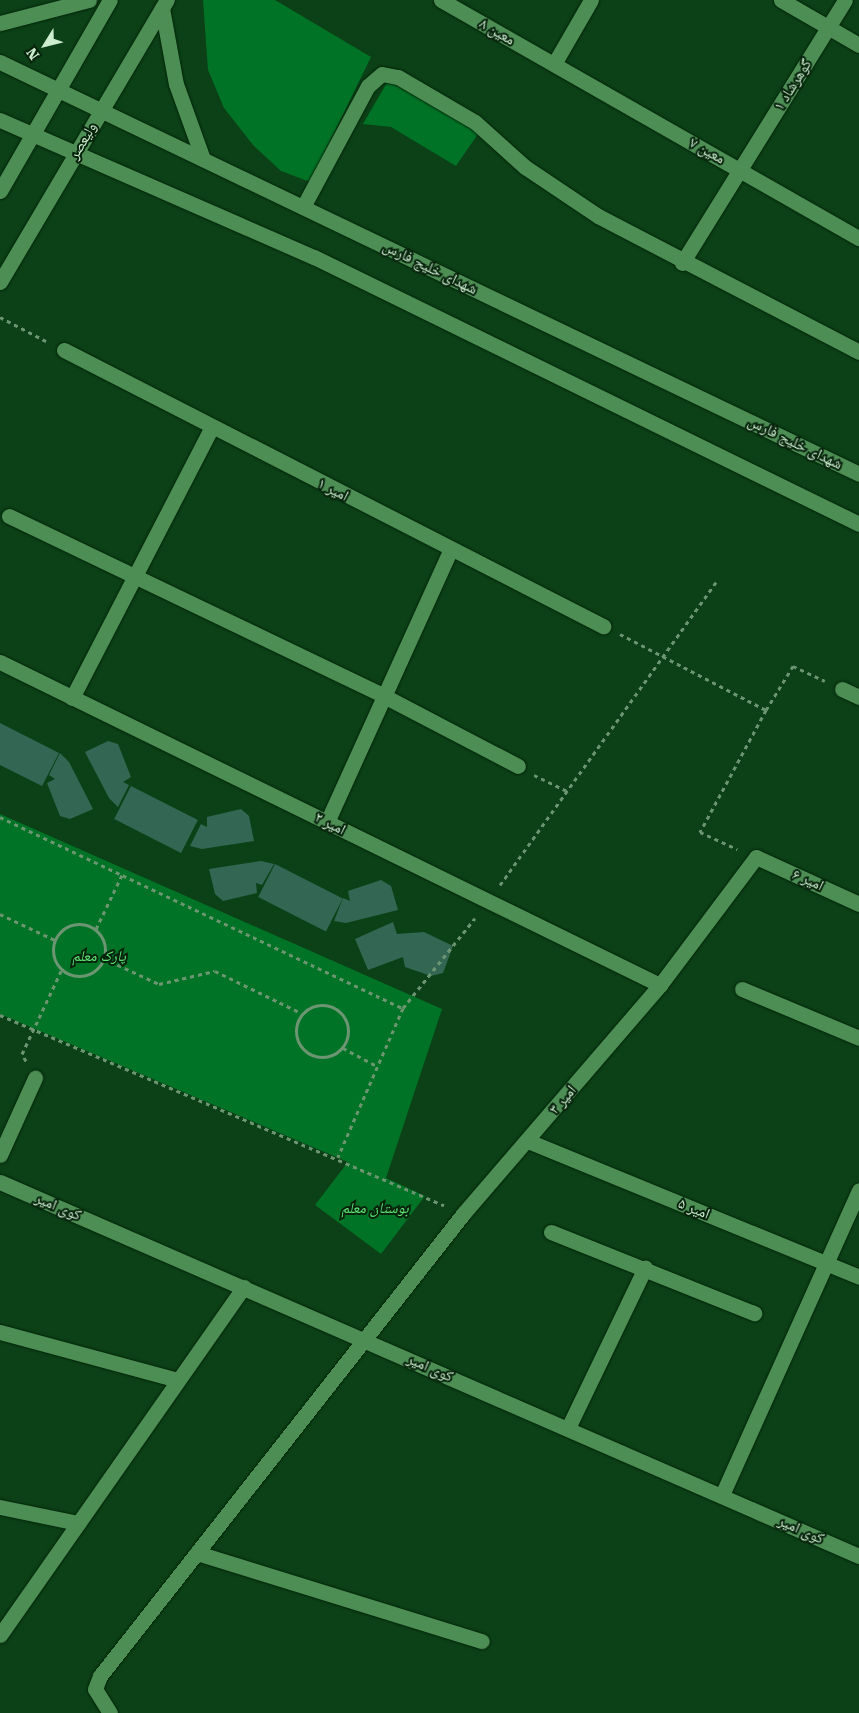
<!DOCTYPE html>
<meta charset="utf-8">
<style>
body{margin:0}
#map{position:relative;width:859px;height:1713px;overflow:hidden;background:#0c4017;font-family:"Roboto Serif","Noto Naskh Arabic",serif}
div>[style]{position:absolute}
.green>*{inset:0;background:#007326}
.building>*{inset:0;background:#336753;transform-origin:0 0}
.path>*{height:3px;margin-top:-1.5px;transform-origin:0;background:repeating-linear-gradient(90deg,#6c9672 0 4px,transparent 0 8px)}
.path>.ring{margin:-1.5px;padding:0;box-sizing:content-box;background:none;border:3px solid #6c9672;border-radius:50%}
.roads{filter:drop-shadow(0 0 1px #012408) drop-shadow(0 0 1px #012408)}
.lane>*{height:15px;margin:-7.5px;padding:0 7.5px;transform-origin:7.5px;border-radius:7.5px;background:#4d8e55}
.street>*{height:15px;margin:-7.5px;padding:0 7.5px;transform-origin:7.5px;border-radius:7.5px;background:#4d8e55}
.secondary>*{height:15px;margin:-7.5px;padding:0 7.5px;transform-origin:7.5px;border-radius:7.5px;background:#4d8e55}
span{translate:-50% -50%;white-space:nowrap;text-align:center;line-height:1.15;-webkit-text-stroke:4px #07230c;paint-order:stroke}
.street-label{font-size:15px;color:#ccedce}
.park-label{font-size:15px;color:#5ee575;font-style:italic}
.north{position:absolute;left:20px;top:20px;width:50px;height:50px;-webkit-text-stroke:4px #07230c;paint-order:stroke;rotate:234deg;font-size:14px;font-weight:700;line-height:20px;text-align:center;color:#ccedce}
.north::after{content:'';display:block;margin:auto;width:18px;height:22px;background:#ccedce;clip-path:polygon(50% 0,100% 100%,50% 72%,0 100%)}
</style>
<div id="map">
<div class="green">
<div style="clip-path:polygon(203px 0,275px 0,371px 57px,310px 182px,281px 171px,253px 145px,224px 108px,208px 70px)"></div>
<div style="clip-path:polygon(388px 81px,480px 131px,456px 166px,391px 127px,363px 124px)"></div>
<div style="clip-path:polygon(0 814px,442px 1009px,386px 1178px,425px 1196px,381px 1254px,315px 1205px,348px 1162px,0 1014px)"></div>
</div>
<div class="building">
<div style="clip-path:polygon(0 723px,59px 753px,42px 786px,0 765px)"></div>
<div style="clip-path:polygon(108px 741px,118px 744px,131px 777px,123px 782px,129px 785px,118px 807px,109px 798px,85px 752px)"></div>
<div style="clip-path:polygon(60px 753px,69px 762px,93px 809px,70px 819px,60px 816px,47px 783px,55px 779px,49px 775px)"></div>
<div style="left:131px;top:786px;width:75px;height:37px;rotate:27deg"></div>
<div style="clip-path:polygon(241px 809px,249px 816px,254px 841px,202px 849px,190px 846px,201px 824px,207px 827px,207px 817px)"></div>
<div style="clip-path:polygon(261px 861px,274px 864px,262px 885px,256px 883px,257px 893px,223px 901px,215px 894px,209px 869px)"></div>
<div style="left:275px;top:864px;width:76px;height:37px;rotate:27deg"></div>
<div style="clip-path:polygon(381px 880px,391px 886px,398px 910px,346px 923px,334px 921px,343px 898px,350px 901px,348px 891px)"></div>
<div style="clip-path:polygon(393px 922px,397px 934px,424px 932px,453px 946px,443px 973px,431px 976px,405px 967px,403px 957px,368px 970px,355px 939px)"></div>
</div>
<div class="path">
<div style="left:0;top:317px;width:52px;rotate:27.6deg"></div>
<div style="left:620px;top:634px;width:165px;rotate:27.5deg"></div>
<div style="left:766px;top:710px;width:139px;rotate:118.4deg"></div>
<div style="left:700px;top:832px;width:41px;rotate:24.7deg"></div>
<div style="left:766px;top:710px;width:52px;rotate:-58.5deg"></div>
<div style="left:793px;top:666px;width:35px;rotate:25deg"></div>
<div style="left:534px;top:775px;width:37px;rotate:26deg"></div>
<div style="left:0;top:817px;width:446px;rotate:25.4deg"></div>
<div style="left:403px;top:1008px;width:163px;rotate:113.6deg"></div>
<div style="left:500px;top:885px;width:372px;rotate:-54.5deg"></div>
<div style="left:0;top:914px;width:61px;rotate:25.3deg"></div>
<div class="ring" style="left:53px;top:924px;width:49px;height:49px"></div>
<div style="left:96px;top:929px;width:60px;rotate:-64.3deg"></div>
<div style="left:103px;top:958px;width:62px;rotate:24.9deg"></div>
<div style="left:159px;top:984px;width:57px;rotate:-13.1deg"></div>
<div style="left:215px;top:971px;width:96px;rotate:26deg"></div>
<div class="ring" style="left:296px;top:1005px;width:49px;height:49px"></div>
<div style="left:403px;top:1008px;width:115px;rotate:-51.3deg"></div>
<div style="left:0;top:1015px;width:483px;rotate:23.2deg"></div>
<div style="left:343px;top:1048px;width:38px;rotate:28deg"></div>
<div style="left:26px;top:1061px;width:8px;rotate:-120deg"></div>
<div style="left:22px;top:1054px;width:92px;rotate:-64.8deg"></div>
</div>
<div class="roads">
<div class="lane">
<div style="left:551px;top:1232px;width:219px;rotate:21.8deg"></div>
<div style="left:568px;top:1428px;width:178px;rotate:-64.3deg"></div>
</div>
<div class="street">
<div style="left:441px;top:0;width:481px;rotate:29.7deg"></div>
<div style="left:781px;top:0;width:90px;rotate:30deg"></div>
<div style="left:554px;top:64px;width:74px;rotate:-60deg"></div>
<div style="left:303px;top:207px;width:137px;rotate:-61.8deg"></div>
<div style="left:368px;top:86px;width:18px;rotate:-41deg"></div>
<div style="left:382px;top:74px;width:16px;rotate:11deg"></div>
<div style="left:398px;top:77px;width:89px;rotate:30.3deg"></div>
<div style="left:475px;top:122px;width:67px;rotate:42deg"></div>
<div style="left:525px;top:167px;width:88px;rotate:33.9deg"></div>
<div style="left:598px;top:216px;width:294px;rotate:27.5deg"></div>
<div style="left:682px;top:263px;width:309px;rotate:-58.2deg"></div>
<div style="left:64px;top:350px;width:606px;rotate:27.12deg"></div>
<div style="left:9px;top:516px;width:416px;rotate:25.6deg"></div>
<div style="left:384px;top:696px;width:151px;rotate:27.6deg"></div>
<div style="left:0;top:662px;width:735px;rotate:26.08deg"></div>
<div style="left:842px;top:689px;width:19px;rotate:25deg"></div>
<div style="left:72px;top:698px;width:305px;rotate:-62.7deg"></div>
<div style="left:327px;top:822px;width:298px;rotate:-65.6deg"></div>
<div style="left:742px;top:989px;width:127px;rotate:22.7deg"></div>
<div style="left:528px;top:1141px;width:358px;rotate:22.3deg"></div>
<div style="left:0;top:1155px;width:85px;rotate:-65.6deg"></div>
<div style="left:0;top:1182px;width:937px;rotate:23.53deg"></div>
<div style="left:0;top:1332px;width:184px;rotate:15.1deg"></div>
<div style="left:722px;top:1495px;width:334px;rotate:-65.8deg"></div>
<div style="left:0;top:1507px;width:80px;rotate:11.6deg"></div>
<div style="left:197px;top:1553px;width:298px;rotate:17.2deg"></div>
<div style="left:0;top:1635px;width:425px;rotate:-55deg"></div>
<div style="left:110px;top:1713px;width:28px;rotate:-122deg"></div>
<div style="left:95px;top:1689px;width:14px;rotate:-69deg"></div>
<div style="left:100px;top:1676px;width:588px;rotate:-51.84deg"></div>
<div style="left:463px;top:1214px;width:302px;rotate:-49.3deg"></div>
<div style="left:660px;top:985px;width:160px;rotate:-53.1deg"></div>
<div style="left:756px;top:857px;width:113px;rotate:24.5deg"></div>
</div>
<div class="secondary">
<div style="left:162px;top:8px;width:77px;rotate:79.6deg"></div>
<div style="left:176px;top:84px;width:80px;rotate:70.2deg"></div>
<div style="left:0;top:23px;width:92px;rotate:-14.5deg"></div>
<div style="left:0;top:62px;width:953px;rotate:25.62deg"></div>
<div style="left:0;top:120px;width:343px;rotate:23.6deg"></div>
<div style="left:314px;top:257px;width:607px;rotate:26.1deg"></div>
<div style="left:0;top:191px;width:220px;rotate:-60.1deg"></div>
<div style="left:0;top:282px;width:328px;rotate:-59.4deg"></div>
</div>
</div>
<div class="street-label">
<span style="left:497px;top:32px;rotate:30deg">معین ۸</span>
<span style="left:793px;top:85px;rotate:-58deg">گوهرشاد ۱</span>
<span style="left:83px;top:141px;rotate:-59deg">ولیعصر</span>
<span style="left:707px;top:151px;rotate:29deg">معین ۷</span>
<span style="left:430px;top:268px;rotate:26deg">شهدای خلیج فارس</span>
<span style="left:795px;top:443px;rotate:26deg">شهدای خلیج فارس</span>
<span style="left:333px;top:490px;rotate:27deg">امیر ۱</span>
<span style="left:330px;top:824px;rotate:26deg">امیر ۲</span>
<span style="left:808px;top:880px;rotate:25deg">امیر ۶</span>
<span style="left:563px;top:1100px;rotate:-50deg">امیر ۳</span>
<span style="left:58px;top:1207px;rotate:23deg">کوی امیر</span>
<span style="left:694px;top:1209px;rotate:22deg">امیر ۵</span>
<span style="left:430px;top:1368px;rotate:24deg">کوی امیر</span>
<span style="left:801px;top:1530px;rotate:24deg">کوی امیر</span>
</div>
<div class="park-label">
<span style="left:99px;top:957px">پارک معلم</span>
<span style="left:375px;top:1209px">بوستان معلم</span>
</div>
<div class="north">N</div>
</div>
